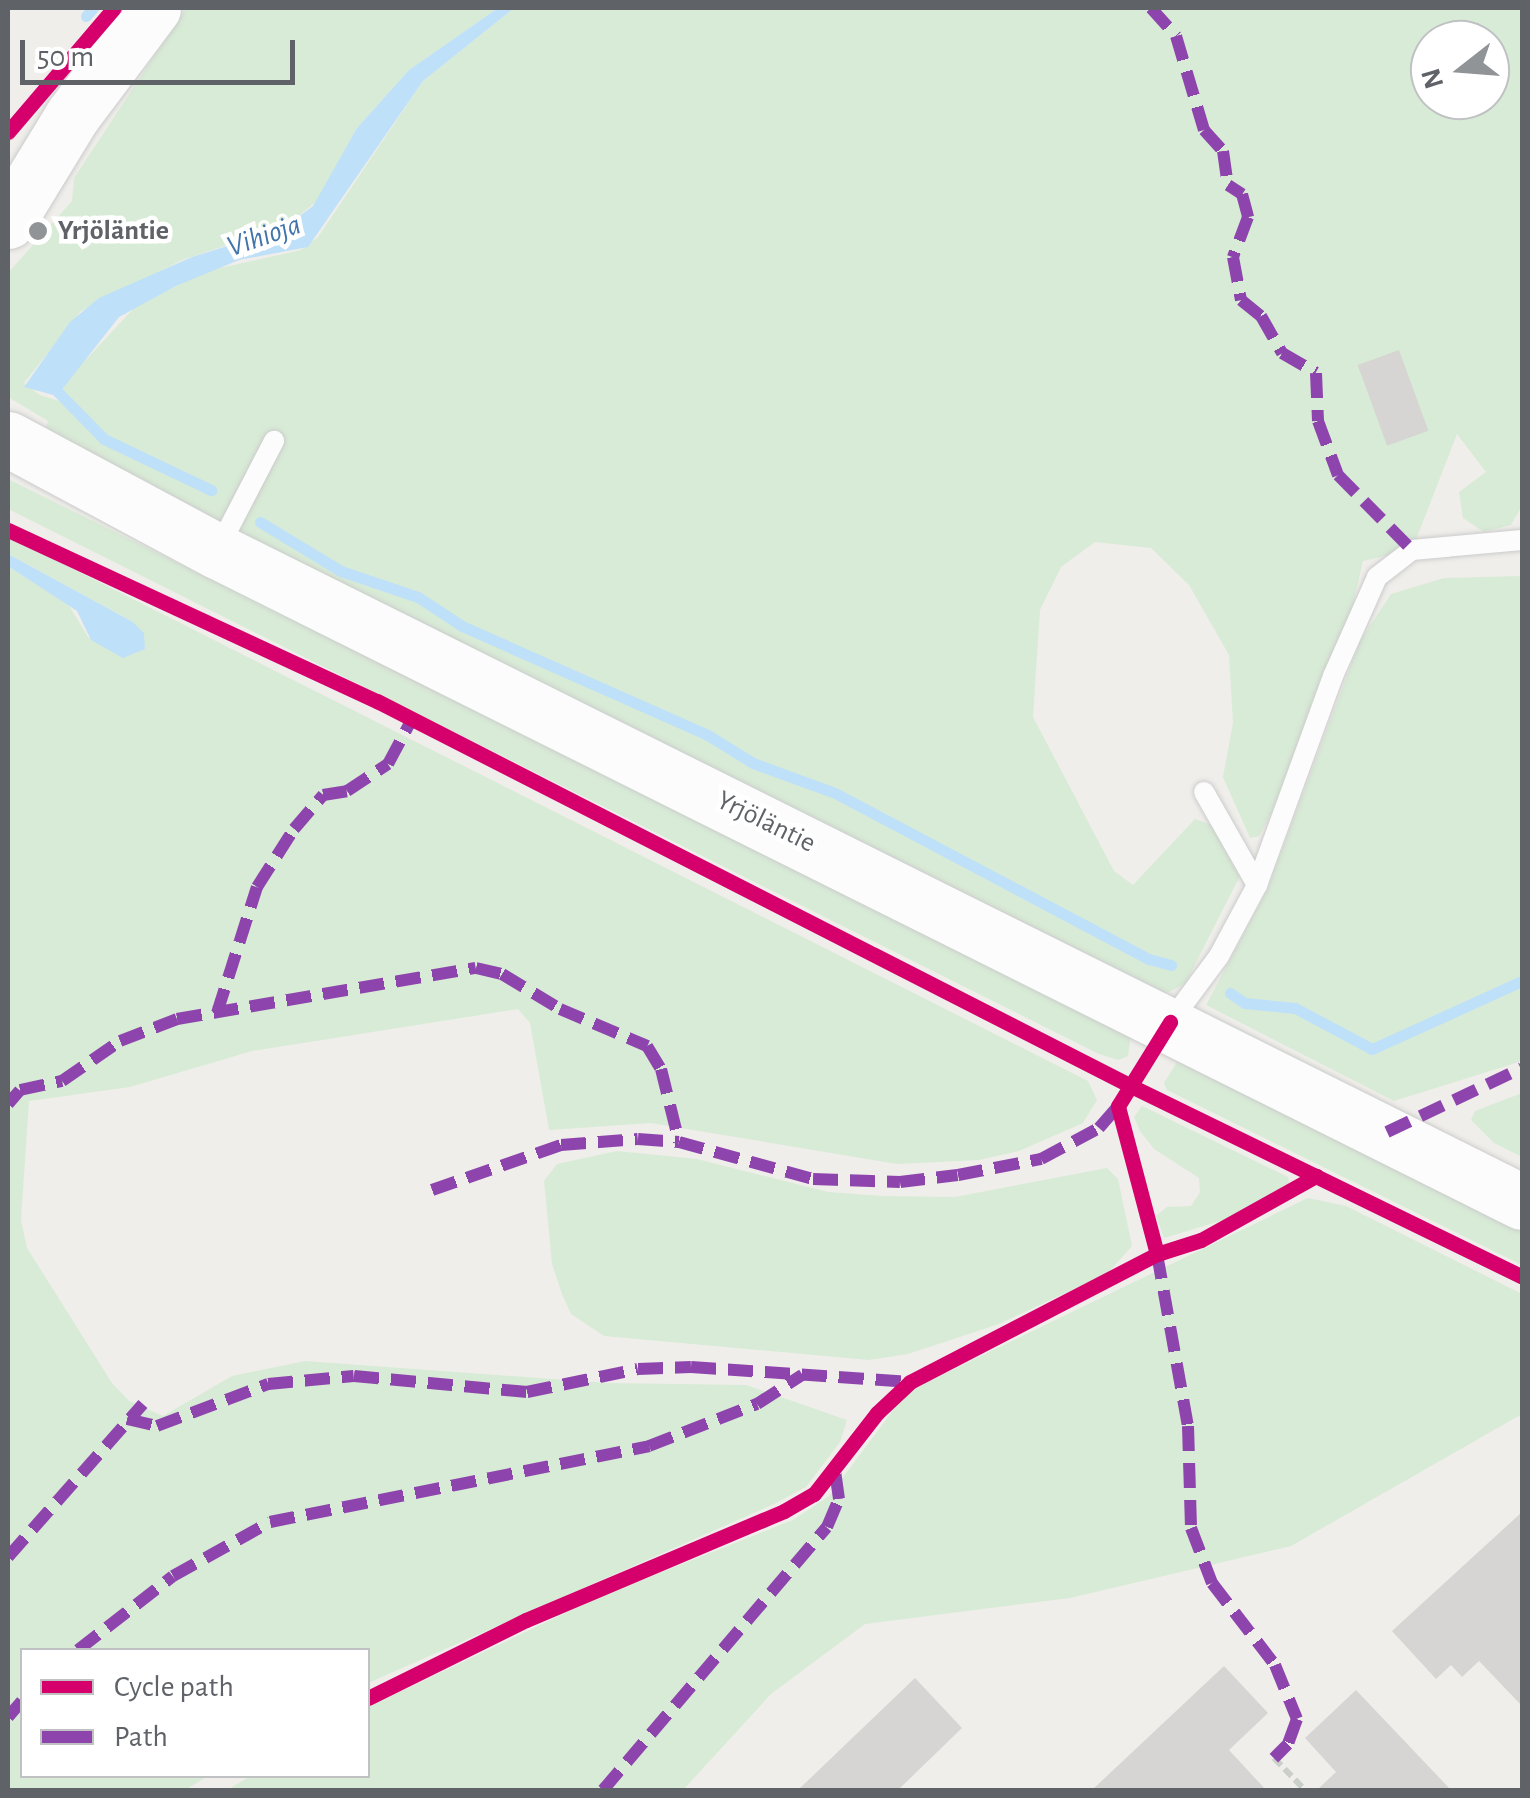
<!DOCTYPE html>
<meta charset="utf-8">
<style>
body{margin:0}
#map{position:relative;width:1530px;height:1798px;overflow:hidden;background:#efeeea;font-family:"Alegreya Sans",sans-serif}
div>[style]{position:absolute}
.green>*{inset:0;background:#d8ebd6}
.water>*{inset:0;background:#bfe0f9}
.stream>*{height:11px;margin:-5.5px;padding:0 5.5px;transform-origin:5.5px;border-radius:5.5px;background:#bfe0f9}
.building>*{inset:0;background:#d6d5d3;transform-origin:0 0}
.path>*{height:6px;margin-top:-3px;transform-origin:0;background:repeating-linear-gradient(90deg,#cacfcc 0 10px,transparent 0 15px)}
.roads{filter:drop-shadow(0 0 2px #cbcccc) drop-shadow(0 0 2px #cbcccc)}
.lane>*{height:20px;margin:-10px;padding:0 10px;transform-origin:10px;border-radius:10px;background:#fdfcfc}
.secondary>*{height:55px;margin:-27.5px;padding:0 27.5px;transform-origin:27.5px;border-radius:27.5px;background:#fdfcfc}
.quiet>*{height:12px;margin-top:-6px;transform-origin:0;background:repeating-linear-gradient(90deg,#8e44ad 0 25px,transparent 0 37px)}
.cycleway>*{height:15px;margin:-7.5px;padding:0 7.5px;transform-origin:7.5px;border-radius:7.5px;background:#d6006c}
.dots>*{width:28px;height:28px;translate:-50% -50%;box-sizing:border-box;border:5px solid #fff;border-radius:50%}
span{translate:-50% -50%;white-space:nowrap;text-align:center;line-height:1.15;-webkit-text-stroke:9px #fff;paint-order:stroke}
.poi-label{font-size:28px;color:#5f6368;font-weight:700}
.left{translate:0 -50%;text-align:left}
.street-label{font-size:28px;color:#5f6368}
.water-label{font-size:30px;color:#4174aa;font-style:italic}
.frame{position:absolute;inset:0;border:10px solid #5f6368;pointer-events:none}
.legend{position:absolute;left:20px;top:1648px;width:350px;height:130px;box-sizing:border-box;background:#fff;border:2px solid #bfc1c3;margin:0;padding:12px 18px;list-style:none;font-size:30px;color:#5f6368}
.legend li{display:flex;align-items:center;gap:20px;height:50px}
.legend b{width:50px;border:2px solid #bfc1c3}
.north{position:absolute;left:1410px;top:20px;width:100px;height:100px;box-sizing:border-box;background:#fff;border:2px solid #bfc1c3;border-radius:50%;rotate:253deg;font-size:28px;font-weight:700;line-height:40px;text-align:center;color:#5f6368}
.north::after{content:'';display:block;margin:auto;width:35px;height:45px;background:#919496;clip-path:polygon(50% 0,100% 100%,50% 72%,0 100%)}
.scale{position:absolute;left:20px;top:40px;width:275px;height:45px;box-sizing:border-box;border:5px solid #5f6368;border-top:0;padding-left:12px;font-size:30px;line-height:35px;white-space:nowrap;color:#5f6368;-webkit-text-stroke:8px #fff;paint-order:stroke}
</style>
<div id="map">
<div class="green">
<div style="clip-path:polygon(evenodd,186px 8px,498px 8px,409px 70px,357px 128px,318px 200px,288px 225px,182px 260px,81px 311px,24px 383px,40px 395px,59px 401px,66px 381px,136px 306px,207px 271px,301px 250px,318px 237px,423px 81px,514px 8px,1522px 8px,1522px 506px,1511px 525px,1484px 532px,1463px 518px,1459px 492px,1486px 472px,1457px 434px,1412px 550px,1363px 561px,1352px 608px,1279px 799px,1259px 836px,1250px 838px,1223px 777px,1233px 723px,1229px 655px,1189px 585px,1151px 548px,1095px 542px,1061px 567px,1040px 610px,1033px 717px,1114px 871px,1133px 885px,1195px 819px,1212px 825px,1241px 874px,1185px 984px,1167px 993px,1147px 992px,211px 525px,46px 427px,48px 421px,8px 397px,8px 273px,72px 201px,74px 178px,186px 8px,1430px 40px,1490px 40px,1490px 100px,1430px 100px,1430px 40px)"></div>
<div style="clip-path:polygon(8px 479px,1131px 1035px,1128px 1056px,1118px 1060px,1099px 1054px,8px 509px)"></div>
<div style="clip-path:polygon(8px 536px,1088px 1081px,1097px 1100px,1083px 1123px,1019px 1151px,979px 1160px,897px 1164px,651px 1123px,549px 1130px,530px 1023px,518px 1009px,252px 1051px,130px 1087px,29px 1101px,21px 1220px,27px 1248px,112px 1383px,129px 1401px,163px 1416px,232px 1376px,305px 1361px,608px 1383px,746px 1385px,847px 1420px,840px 1442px,806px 1487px,774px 1504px,368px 1683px,368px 1650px,22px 1650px,22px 1776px,208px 1776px,185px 1790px,8px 1790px,8px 566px,67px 602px,88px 637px,109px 650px,133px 622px,8px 554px)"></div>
<div style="clip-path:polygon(1522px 576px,1522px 1061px,1394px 1101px,1206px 1005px,1267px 890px,1360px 641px,1391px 594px,1444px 578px)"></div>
<div style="clip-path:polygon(1177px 1062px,1522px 1228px,1522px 1265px,1167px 1090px,1164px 1083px)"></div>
<div style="clip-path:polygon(1522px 1093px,1522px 1157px,1494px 1143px,1471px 1120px,1475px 1111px)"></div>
<div style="clip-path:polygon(1142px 1106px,1288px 1177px,1289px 1183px,1230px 1218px,1164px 1238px,1156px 1216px,1167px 1207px,1191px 1206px,1200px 1192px,1199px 1178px,1154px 1149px,1140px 1131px,1134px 1117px)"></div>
<div style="clip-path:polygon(617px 1151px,697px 1159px,828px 1192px,882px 1196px,955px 1197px,1107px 1168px,1118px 1179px,1132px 1246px,1108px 1273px,999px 1324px,908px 1354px,869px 1360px,604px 1336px,571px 1314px,562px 1294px,552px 1264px,544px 1181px,557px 1164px)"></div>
<div style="clip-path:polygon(1308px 1198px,1346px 1206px,1522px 1294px,1522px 1414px,1291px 1546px,1070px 1598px,865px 1624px,771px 1694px,683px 1790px,227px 1790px,251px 1776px,368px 1776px,368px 1707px,599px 1597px,793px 1520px,829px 1496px,903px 1397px,925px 1383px)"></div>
</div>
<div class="water">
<div style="clip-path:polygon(498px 8px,514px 8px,423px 81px,308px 247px,239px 260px,176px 286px,119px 317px,57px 396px,24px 387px,70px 322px,99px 298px,192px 257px,282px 229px,313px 206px,357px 128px,409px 70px)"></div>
<div style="clip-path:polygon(8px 554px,133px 622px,144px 633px,145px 649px,123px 658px,91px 640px,77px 611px,8px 566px)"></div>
</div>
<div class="stream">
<div style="left:86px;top:16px;width:11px;rotate:-49deg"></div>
<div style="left:52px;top:386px;width:74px;rotate:45.5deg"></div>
<div style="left:104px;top:439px;width:119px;rotate:25.5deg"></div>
<div style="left:260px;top:522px;width:95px;rotate:31.2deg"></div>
<div style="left:341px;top:571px;width:81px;rotate:18.7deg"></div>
<div style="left:418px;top:597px;width:53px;rotate:33.4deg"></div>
<div style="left:462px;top:626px;width:267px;rotate:23.9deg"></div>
<div style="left:706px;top:734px;width:55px;rotate:31.7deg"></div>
<div style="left:753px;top:763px;width:87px;rotate:20.1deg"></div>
<div style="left:835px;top:793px;width:355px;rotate:27.9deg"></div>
<div style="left:1149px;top:959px;width:23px;rotate:15deg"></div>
<div style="left:1230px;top:993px;width:18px;rotate:34deg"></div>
<div style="left:1245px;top:1003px;width:50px;rotate:5.7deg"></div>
<div style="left:1295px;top:1008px;width:87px;rotate:28deg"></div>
<div style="left:1372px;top:1049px;width:165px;rotate:-24.4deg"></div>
</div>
<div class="building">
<div style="left:1399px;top:350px;width:86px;height:44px;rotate:70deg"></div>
<div style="clip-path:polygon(1522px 1512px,1522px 1706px,1479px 1661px,1462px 1677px,1451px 1665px,1436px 1679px,1392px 1631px)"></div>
<div style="clip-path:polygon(1224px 1666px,1268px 1713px,1229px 1750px,1266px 1790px,1092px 1790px)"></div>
<div style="clip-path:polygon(915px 1678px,962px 1728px,898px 1790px,798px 1790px)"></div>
<div style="clip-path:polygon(1356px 1690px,1451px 1790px,1317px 1790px,1336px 1772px,1305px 1738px)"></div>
</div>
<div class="path">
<div style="left:1274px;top:1758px;width:45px;rotate:45.9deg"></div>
</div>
<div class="roads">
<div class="lane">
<div style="left:218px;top:549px;width:122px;rotate:-62.6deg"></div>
<div style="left:1204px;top:792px;width:107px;rotate:60.3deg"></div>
<div style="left:1170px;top:1022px;width:82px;rotate:-53.4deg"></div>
<div style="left:1219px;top:956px;width:81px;rotate:-61.8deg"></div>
<div style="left:1257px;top:885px;width:222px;rotate:-70deg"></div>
<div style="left:1333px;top:676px;width:108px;rotate:-66deg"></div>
<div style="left:1377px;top:577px;width:44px;rotate:-37.6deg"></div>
<div style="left:1412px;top:550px;width:110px;rotate:-5.2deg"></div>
</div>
<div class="secondary">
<div style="left:8px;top:221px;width:123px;rotate:-58.6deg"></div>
<div style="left:72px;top:116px;width:135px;rotate:-53.1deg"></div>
<div style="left:8px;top:439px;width:237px;rotate:28.2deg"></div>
<div style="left:217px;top:551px;width:1458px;rotate:26.51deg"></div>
</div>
</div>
<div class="quiet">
<div style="left:1151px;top:8px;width:38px;rotate:48deg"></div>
<div style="left:1176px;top:36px;width:98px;rotate:73.4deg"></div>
<div style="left:1204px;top:130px;width:28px;rotate:48deg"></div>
<div style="left:1223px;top:151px;width:34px;rotate:82deg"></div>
<div style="left:1228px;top:185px;width:17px;rotate:33deg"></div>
<div style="left:1242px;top:194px;width:24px;rotate:75deg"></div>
<div style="left:1248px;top:217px;width:43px;rotate:110.6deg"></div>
<div style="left:1233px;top:257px;width:44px;rotate:79.5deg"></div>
<div style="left:1241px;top:300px;width:26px;rotate:39deg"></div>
<div style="left:1261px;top:316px;width:43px;rotate:60.4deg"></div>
<div style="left:1282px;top:353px;width:39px;rotate:30deg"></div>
<div style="left:1316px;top:373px;width:48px;rotate:87.6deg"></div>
<div style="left:1318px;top:421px;width:58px;rotate:69.7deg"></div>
<div style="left:1338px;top:475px;width:105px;rotate:45.4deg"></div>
<div style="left:217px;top:1013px;width:132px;rotate:-72.4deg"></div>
<div style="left:257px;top:887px;width:69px;rotate:-57.5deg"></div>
<div style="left:294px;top:829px;width:45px;rotate:-49.5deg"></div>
<div style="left:323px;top:795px;width:24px;rotate:-9deg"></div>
<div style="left:347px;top:791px;width:49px;rotate:-33.4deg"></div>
<div style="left:388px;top:764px;width:51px;rotate:-61.9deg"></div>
<div style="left:8px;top:1104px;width:18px;rotate:-49deg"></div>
<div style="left:20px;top:1090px;width:43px;rotate:-12.1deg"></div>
<div style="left:62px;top:1081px;width:70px;rotate:-34.6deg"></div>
<div style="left:120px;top:1041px;width:61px;rotate:-21.1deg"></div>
<div style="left:177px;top:1019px;width:303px;rotate:-9.7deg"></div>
<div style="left:476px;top:968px;width:27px;rotate:13deg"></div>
<div style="left:502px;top:974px;width:68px;rotate:31.1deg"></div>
<div style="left:560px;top:1009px;width:95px;rotate:23deg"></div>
<div style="left:647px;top:1046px;width:27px;rotate:59deg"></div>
<div style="left:661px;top:1069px;width:75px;rotate:76.1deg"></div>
<div style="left:1387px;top:1132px;width:149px;rotate:-25.4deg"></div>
<div style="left:432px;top:1190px;width:137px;rotate:-19.2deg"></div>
<div style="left:561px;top:1145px;width:77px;rotate:-4.5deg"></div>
<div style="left:638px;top:1139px;width:41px;rotate:4.2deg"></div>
<div style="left:679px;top:1142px;width:139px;rotate:15.4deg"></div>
<div style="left:813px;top:1179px;width:87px;rotate:2deg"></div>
<div style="left:900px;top:1182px;width:58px;rotate:-6.9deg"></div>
<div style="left:958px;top:1175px;width:85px;rotate:-10.9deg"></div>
<div style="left:1041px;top:1159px;width:66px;rotate:-28.1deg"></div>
<div style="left:1099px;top:1128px;width:29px;rotate:-49deg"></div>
<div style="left:1157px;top:1254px;width:175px;rotate:79.8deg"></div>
<div style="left:1188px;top:1426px;width:102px;rotate:88.3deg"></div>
<div style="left:1191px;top:1528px;width:59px;rotate:69.1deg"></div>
<div style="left:1212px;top:1583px;width:103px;rotate:52.5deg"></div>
<div style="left:1275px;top:1665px;width:58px;rotate:67.8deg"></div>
<div style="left:1297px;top:1719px;width:27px;rotate:110deg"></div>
<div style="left:1288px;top:1744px;width:20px;rotate:135deg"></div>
<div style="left:127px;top:1419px;width:31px;rotate:13deg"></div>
<div style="left:157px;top:1426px;width:119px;rotate:-20.7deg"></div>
<div style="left:268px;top:1384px;width:86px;rotate:-5.3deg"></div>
<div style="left:354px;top:1376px;width:174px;rotate:5.3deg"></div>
<div style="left:527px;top:1392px;width:113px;rotate:-11.7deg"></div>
<div style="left:638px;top:1369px;width:53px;rotate:-2.2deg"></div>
<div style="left:691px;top:1367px;width:220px;rotate:3.9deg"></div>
<div style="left:8px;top:1557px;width:204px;rotate:-48.6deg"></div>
<div style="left:78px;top:1650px;width:120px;rotate:-37.9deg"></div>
<div style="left:173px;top:1576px;width:111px;rotate:-29.1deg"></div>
<div style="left:270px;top:1522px;width:387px;rotate:-11.3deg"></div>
<div style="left:649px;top:1446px;width:116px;rotate:-21.3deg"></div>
<div style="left:757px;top:1404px;width:54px;rotate:-32.8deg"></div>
<div style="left:8px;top:1717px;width:21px;rotate:-49deg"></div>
<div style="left:603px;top:1790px;width:345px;rotate:-49.6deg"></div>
<div style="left:827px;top:1527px;width:30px;rotate:-67deg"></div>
<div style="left:839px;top:1499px;width:27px;rotate:-98deg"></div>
</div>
<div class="cycleway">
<div style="left:8px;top:132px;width:163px;rotate:-49.5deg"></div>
<div style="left:8px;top:530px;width:407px;rotate:24.9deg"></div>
<div style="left:377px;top:701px;width:844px;rotate:27.05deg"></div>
<div style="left:1129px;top:1085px;width:437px;rotate:26deg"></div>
<div style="left:1157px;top:1254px;width:46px;rotate:-17.7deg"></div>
<div style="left:1201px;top:1240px;width:132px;rotate:-29.1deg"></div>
<div style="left:368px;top:1698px;width:176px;rotate:-26.3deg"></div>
<div style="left:526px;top:1620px;width:280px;rotate:-22.9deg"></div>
<div style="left:784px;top:1511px;width:34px;rotate:-30deg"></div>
<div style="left:814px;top:1494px;width:103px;rotate:-52.1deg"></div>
<div style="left:877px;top:1413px;width:45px;rotate:-43.2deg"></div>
<div style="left:910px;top:1382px;width:278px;rotate:-27.4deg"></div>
<div style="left:1157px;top:1254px;width:153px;rotate:-104.8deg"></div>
<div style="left:1118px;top:1106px;width:99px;rotate:-58.2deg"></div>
</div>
<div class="dots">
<div style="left:38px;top:231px;background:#919496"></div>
</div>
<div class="poi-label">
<span class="left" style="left:58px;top:231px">Yrjöläntie</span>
</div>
<div class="street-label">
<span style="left:766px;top:822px;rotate:26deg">Yrjöläntie</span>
</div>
<div class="water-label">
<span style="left:264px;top:236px;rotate:-19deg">Vihioja</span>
</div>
<div class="frame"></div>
<ul class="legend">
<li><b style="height:12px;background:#d6006c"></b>Cycle path</li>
<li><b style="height:12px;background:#8e44ad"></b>Path</li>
</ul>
<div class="north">N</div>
<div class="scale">50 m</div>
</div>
